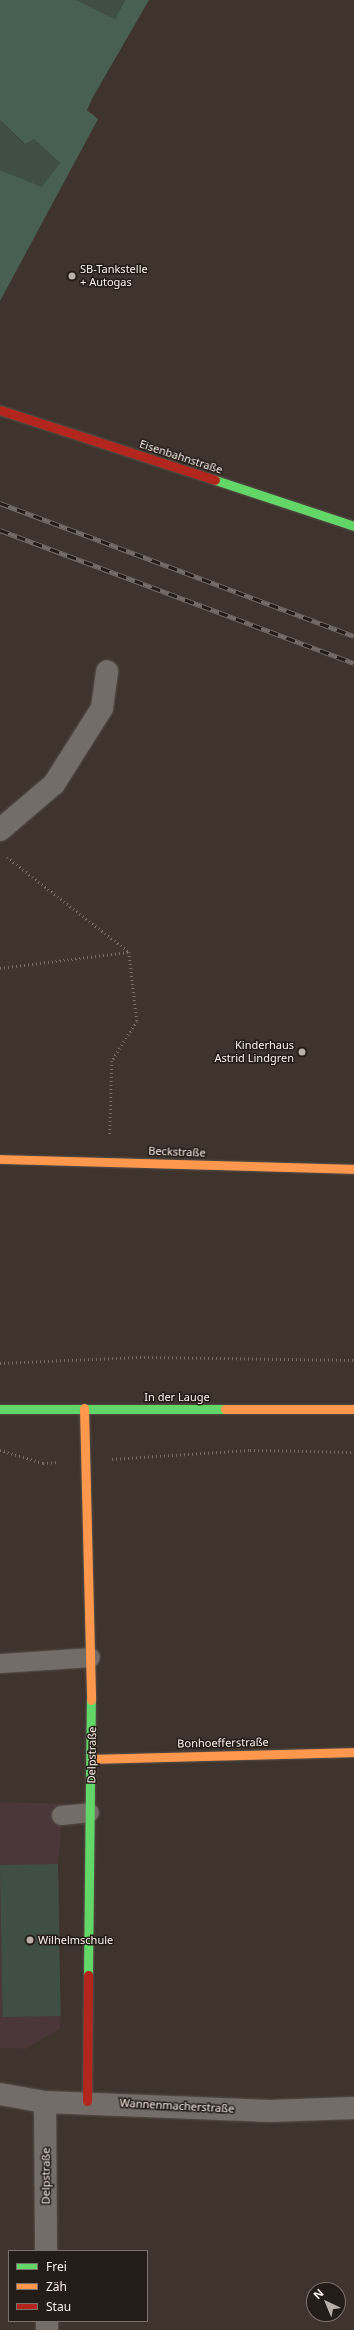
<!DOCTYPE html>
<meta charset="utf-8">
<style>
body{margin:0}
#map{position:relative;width:354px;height:2330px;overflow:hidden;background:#3e342d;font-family:"Noto Sans",sans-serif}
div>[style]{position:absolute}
.education>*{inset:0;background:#4b3739}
.green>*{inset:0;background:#3f4f44;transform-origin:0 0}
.forest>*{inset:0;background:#476051}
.path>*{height:2.5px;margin-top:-1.25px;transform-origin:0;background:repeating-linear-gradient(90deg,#756e68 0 1px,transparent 0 4px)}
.roads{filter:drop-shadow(0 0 1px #575049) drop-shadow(0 0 1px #575049)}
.lane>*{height:19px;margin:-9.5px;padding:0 9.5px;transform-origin:9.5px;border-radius:9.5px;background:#736c67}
.street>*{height:22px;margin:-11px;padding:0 11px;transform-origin:11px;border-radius:11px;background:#736c67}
.fast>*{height:9px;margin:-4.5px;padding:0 4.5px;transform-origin:4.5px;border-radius:4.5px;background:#63d668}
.slow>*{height:9px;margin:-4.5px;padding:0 4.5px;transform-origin:4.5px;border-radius:4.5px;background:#ff974d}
.jam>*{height:9px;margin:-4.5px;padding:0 4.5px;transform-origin:4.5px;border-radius:4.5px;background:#b3261e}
.rail>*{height:4.5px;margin-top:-2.25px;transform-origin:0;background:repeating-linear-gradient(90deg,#241c17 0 9px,#746c67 0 18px);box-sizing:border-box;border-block:1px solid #746c67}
.dots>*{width:11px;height:11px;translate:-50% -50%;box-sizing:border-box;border:2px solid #241c17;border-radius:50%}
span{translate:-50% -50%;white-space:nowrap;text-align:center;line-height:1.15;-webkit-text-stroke:3px #241c17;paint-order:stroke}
.poi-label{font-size:11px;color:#fdf2ea}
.left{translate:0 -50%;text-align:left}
.right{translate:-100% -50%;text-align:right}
.street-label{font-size:11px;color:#fdf2ea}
.legend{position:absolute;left:8px;top:2250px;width:140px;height:72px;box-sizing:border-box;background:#241c17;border:1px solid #7b726b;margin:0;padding:5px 7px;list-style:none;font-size:12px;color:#fdf2ea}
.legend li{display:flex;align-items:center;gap:8px;height:20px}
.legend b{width:20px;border:1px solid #7b726b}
.north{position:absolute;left:306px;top:2282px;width:40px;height:40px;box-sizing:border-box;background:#241c17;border:1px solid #7b726b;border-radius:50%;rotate:316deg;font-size:11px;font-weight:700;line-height:16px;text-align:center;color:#fdf2ea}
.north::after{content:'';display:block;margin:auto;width:14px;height:18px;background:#bab0a8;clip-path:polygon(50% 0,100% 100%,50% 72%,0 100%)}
</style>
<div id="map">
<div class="education">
<div style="clip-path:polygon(0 1802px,63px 1804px,58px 1864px,60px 2029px,25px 2049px,0 2048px)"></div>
</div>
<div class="green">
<div style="clip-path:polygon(77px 0,125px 0,115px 19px)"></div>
<div style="clip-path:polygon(0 120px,24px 144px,34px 139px,60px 163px,42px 188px,0 170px)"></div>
<div style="left:58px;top:1864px;width:152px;height:58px;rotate:89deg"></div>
</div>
<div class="forest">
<div style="clip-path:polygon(0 0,77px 0,115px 19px,125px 0,149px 0,93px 97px,87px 110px,98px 119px,0 301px,0 170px,42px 187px,60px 163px,34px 139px,25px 144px,0 120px)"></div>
</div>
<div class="path">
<div style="left:7px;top:857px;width:155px;rotate:37.9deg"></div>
<div style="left:129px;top:952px;width:69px;rotate:83.4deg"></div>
<div style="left:137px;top:1021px;width:47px;rotate:122deg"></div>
<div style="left:112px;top:1061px;width:73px;rotate:91.6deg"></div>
<div style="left:0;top:968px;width:129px;rotate:-7.1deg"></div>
<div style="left:0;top:1363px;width:140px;rotate:-2.5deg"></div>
<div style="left:140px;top:1357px;width:214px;rotate:0.8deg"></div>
<div style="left:0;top:1450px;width:45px;rotate:16.8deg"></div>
<div style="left:43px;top:1463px;width:15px;rotate:-4deg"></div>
<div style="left:112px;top:1459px;width:138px;rotate:-3.7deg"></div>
<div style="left:250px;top:1450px;width:104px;rotate:1.1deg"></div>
</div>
<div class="roads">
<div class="lane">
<div style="left:0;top:1663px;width:90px;rotate:-3.8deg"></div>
<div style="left:61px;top:1815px;width:28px;rotate:-6deg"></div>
</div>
<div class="street">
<div style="left:0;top:830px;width:71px;rotate:-40.4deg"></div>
<div style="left:54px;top:784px;width:90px;rotate:-57.7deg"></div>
<div style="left:102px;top:708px;width:37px;rotate:-82deg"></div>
<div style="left:0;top:2094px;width:46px;rotate:10.1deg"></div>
<div style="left:45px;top:2102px;width:225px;rotate:2.3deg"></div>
<div style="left:270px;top:2111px;width:84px;rotate:-2deg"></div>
<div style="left:45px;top:2102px;width:149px;rotate:89.6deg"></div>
<div style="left:47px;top:2321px;width:9px;rotate:90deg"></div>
</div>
<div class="fast">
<div style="left:215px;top:480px;width:146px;rotate:18.3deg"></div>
<div style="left:0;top:1409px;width:225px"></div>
<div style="left:88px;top:1975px;width:275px;rotate:-89.4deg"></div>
</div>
<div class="slow">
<div style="left:0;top:1159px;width:354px;rotate:1.6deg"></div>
<div style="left:84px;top:1408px;width:292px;rotate:88.6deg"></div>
<div style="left:225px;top:1409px;width:129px"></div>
<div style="left:93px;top:1759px;width:261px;rotate:-1.5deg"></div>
</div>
<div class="jam">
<div style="left:0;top:410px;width:226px;rotate:18deg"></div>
<div style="left:87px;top:2101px;width:126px;rotate:-89.5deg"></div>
</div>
</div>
<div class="rail">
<div style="left:0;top:503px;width:378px;rotate:20.6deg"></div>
<div style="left:0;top:530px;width:378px;rotate:20.6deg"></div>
</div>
<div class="dots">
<div style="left:72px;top:276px;background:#bab0a8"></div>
<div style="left:302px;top:1052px;background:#bab0a8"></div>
<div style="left:30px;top:1940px;background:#bab0a8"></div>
</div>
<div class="poi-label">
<span class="left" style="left:80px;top:276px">SB-Tankstelle<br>+ Autogas</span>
<span class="right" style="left:294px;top:1052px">Kinderhaus<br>Astrid Lindgren</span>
<span class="left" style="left:38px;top:1940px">Wilhelmschule</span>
</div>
<div class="street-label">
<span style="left:181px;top:457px;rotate:18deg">Eisenbahnstraße</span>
<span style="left:177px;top:1152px;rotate:2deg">Beckstraße</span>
<span style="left:177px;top:1397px">In der Lauge</span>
<span style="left:223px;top:1743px;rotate:-1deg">Bonhoefferstraße</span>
<span style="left:92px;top:1755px;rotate:-89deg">Delpstraße</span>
<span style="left:177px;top:2106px;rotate:3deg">Wannenmacherstraße</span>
<span style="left:46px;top:2176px;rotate:-90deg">Delpstraße</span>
</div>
<ul class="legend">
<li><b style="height:5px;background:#63d668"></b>Frei</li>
<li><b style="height:5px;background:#ff974d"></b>Zäh</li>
<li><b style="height:5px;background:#b3261e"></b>Stau</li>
</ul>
<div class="north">N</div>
</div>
